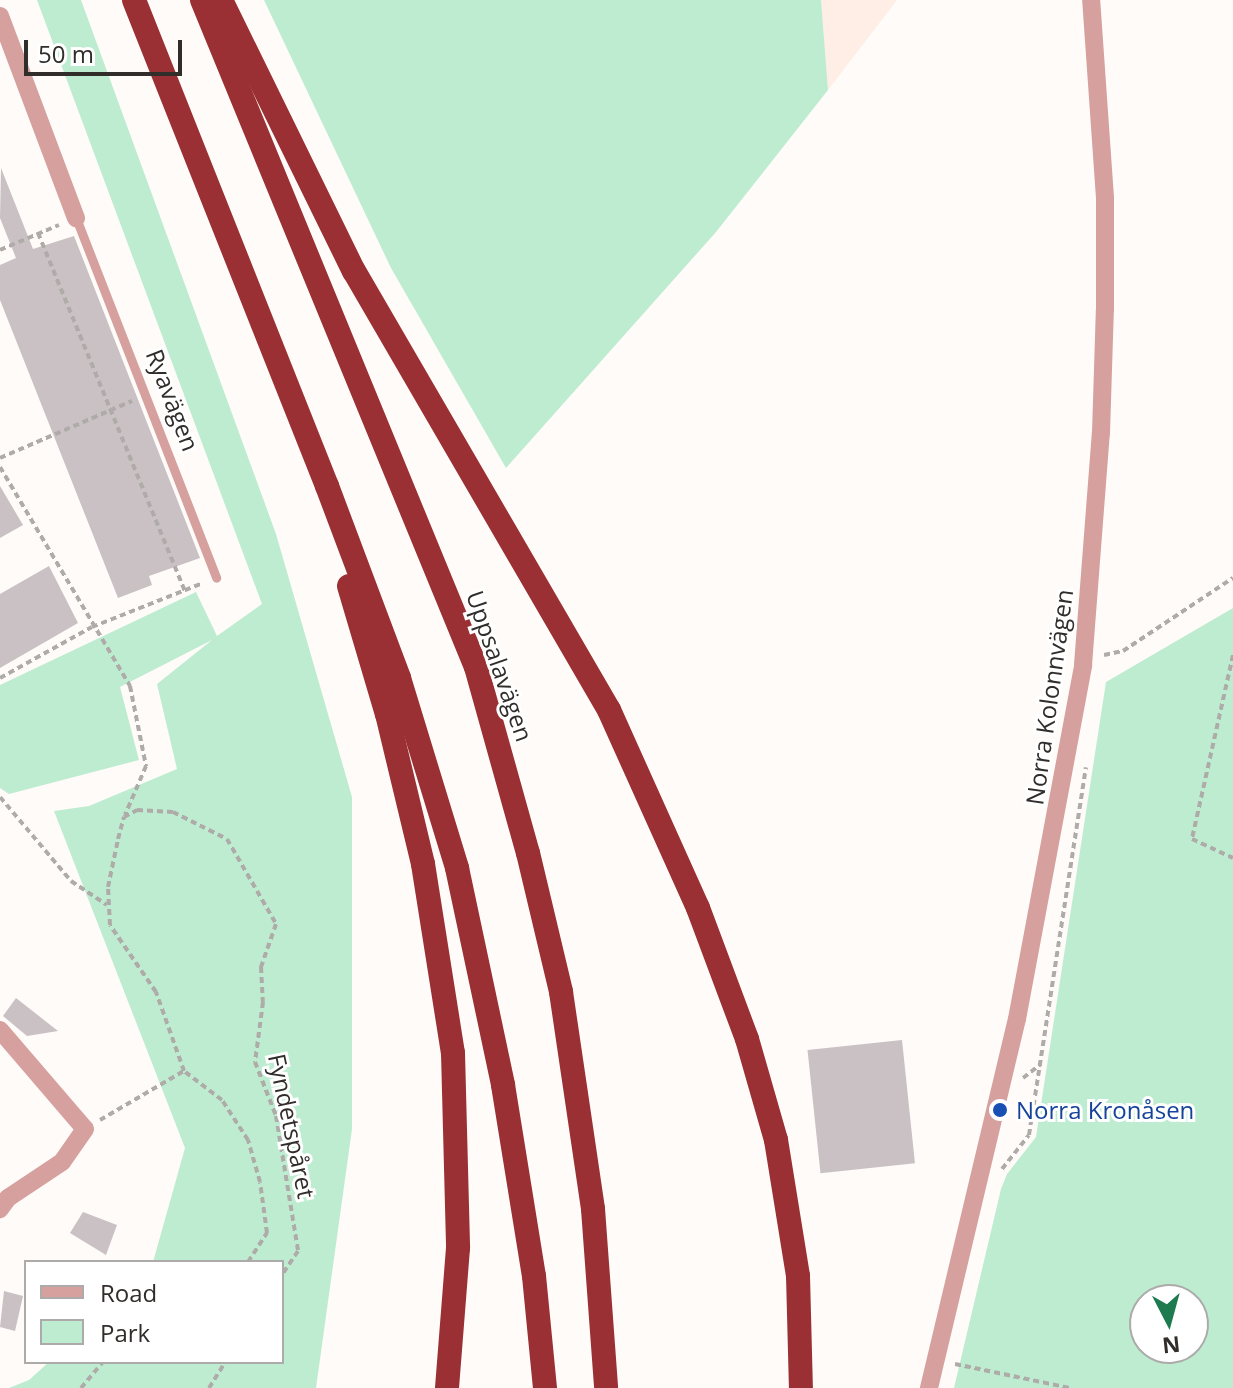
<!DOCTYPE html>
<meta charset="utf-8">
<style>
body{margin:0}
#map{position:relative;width:1233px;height:1388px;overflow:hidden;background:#fefbf9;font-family:"Open Sans",sans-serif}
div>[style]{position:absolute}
.built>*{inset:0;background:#feeee5}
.green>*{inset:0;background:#bdecd0}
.building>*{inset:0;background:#cac1c4;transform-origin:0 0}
.path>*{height:4px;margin-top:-2px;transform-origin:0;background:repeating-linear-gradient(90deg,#aeaba9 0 6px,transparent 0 10px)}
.service>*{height:9px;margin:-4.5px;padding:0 4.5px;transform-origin:4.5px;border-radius:4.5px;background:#d5a09d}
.minor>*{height:18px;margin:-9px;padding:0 9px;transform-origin:9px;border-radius:9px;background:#d5a09d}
.motorway>*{height:24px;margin:-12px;padding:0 12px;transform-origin:12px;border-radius:12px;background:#9a3033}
.dots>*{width:22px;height:22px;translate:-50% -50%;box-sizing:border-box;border:4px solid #fff;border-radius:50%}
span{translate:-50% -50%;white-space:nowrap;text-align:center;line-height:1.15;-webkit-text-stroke:6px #fff;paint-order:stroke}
.street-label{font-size:24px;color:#302d2b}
.transit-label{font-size:24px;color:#164399}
.left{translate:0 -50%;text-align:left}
.legend{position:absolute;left:24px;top:1260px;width:260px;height:104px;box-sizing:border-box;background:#fff;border:2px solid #acabaa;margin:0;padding:10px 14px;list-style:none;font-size:24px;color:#302d2b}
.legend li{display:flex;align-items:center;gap:16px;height:40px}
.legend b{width:40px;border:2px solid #acabaa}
.north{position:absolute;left:1129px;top:1284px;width:80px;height:80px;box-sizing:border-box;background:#fff;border:2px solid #acabaa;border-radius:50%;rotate:174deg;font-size:22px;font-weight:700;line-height:32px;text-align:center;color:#302d2b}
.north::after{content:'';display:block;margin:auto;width:28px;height:36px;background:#1e7a4f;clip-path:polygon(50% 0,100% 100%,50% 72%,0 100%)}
.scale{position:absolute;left:24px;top:40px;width:158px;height:36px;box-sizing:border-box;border:4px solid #302d2b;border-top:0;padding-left:10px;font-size:24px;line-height:28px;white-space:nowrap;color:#302d2b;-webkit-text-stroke:6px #fff;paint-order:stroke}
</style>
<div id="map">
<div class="built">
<div style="clip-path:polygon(821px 0,897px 0,828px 90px)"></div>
</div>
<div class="green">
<div style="clip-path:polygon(37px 0,81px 0,276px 534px,352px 797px,352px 1129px,316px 1388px,9px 1388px,29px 1380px,49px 1362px,282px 1362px,282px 1262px,153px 1262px,185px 1148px,54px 811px,89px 806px,177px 769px,157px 684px,212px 640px,120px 687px,139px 760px,9px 794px,0 788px,0 685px,196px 592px,217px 636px,262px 604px)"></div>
<div style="clip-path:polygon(264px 0,821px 0,828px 90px,716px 232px,506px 468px,391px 268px)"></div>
<div style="clip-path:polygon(evenodd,1233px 608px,1233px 1388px,954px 1388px,1001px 1189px,1007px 1174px,1036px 1137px,1106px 682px,1233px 608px,1145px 1300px,1193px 1300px,1193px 1348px,1145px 1348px,1145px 1300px)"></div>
</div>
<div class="building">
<div style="clip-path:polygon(1px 168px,33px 249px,74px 236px,200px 558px,149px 576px,152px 585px,118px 598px,0 300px,0 265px,16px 258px,0 218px)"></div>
<div style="clip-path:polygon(0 486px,23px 525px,0 538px)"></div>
<div style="clip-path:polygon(49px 566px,78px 623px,0 668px,0 594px)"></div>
<div style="clip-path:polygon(16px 998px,58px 1031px,27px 1036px,3px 1016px)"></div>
<div style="left:902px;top:1040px;width:124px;height:95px;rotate:84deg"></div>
<div style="clip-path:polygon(83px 1212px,117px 1225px,106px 1255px,70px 1233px)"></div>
<div style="clip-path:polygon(4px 1291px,23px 1296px,15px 1331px,0 1327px)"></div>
</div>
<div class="path">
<div style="left:38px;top:233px;width:387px;rotate:67.7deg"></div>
<div style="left:0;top:250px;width:64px;rotate:-23deg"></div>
<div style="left:0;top:458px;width:144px;rotate:-23.4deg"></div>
<div style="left:0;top:467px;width:255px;rotate:59.3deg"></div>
<div style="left:130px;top:686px;width:82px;rotate:78.7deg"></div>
<div style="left:146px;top:766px;width:53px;rotate:113.2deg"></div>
<div style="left:1104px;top:655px;width:19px;rotate:-12deg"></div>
<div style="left:1123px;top:651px;width:132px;rotate:-33.6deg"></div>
<div style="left:1233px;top:655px;width:189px;rotate:102.6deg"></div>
<div style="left:1192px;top:839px;width:45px;rotate:24.9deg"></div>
<div style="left:0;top:678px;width:105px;rotate:-29deg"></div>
<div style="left:92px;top:627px;width:119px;rotate:-21.6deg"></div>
<div style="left:0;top:797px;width:110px;rotate:49.8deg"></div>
<div style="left:71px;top:881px;width:43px;rotate:33.7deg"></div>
<div style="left:1023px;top:1078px;width:23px;rotate:-38deg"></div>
<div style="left:100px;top:1120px;width:97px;rotate:-30.3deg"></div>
<div style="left:1002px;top:1169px;width:43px;rotate:-51.5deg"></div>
<div style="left:1029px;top:1135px;width:372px;rotate:-81.2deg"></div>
<div style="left:248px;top:1262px;width:35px;rotate:-57deg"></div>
<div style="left:267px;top:1233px;width:51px;rotate:-97.8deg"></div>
<div style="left:260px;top:1182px;width:44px;rotate:-105.9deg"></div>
<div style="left:248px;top:1140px;width:48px;rotate:-123deg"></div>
<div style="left:222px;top:1100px;width:48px;rotate:-142.7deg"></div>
<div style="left:184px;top:1071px;width:84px;rotate:-109.5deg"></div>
<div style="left:156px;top:992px;width:81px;rotate:-124.5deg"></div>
<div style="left:110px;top:925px;width:38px;rotate:-93deg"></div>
<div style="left:108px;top:887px;width:49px;rotate:-78.2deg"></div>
<div style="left:118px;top:839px;width:23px;rotate:-75deg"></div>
<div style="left:124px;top:817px;width:15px;rotate:-28deg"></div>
<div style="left:137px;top:810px;width:36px;rotate:3deg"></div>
<div style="left:173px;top:812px;width:60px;rotate:26.6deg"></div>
<div style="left:227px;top:839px;width:98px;rotate:60deg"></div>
<div style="left:276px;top:924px;width:46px;rotate:109.2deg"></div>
<div style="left:261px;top:967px;width:35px;rotate:87deg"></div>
<div style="left:263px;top:1002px;width:61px;rotate:97.6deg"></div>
<div style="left:255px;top:1062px;width:58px;rotate:68.7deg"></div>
<div style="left:276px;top:1116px;width:137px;rotate:80.7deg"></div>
<div style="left:298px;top:1251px;width:29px;rotate:124deg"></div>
<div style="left:955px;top:1364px;width:117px;rotate:11.8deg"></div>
<div style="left:81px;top:1388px;width:34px;rotate:-50deg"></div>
<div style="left:209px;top:1388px;width:31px;rotate:-58deg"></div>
</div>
<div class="service">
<div style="left:76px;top:218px;width:386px;rotate:68.7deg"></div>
</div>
<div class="minor">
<div style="left:0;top:16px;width:216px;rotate:69.4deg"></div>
<div style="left:0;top:1030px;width:130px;rotate:49.4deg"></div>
<div style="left:85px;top:1129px;width:40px;rotate:124.9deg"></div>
<div style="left:62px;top:1162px;width:65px;rotate:146.3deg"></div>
<div style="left:8px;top:1198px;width:14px;rotate:126deg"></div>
<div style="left:929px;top:1388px;width:379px;rotate:-76.6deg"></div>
<div style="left:1017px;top:1019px;width:360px;rotate:-79.4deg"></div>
<div style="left:1083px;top:665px;width:233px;rotate:-85.6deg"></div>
<div style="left:1101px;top:433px;width:124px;rotate:-88.2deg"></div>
<div style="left:1105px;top:309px;width:111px;rotate:-90deg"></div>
<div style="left:1105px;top:198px;width:198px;rotate:-94deg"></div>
</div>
<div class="motorway">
<div style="left:134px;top:0;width:523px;rotate:68.34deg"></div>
<div style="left:327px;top:486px;width:205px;rotate:69.4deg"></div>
<div style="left:399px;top:678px;width:199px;rotate:73deg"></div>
<div style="left:457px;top:868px;width:222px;rotate:78deg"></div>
<div style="left:503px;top:1085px;width:193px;rotate:80.8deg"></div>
<div style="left:534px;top:1276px;width:113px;rotate:84.4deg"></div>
<div style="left:202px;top:0;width:721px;rotate:67.67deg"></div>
<div style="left:476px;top:667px;width:193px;rotate:74.4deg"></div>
<div style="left:528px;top:853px;width:143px;rotate:76.6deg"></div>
<div style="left:561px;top:992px;width:219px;rotate:81.6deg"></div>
<div style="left:593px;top:1209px;width:179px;rotate:85.8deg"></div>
<div style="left:221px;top:0;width:302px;rotate:63.9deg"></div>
<div style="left:354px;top:271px;width:508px;rotate:59.85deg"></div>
<div style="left:609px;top:710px;width:217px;rotate:65.8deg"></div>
<div style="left:698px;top:908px;width:140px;rotate:69.5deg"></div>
<div style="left:747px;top:1039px;width:105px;rotate:74deg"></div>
<div style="left:776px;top:1140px;width:138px;rotate:80.8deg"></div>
<div style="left:798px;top:1276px;width:112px;rotate:88.5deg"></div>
<div style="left:349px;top:586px;width:134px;rotate:73.5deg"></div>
<div style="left:387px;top:714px;width:154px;rotate:76.5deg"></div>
<div style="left:423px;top:864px;width:191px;rotate:81deg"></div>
<div style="left:453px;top:1053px;width:195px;rotate:88.5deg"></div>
<div style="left:458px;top:1248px;width:140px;rotate:94.5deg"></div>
</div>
<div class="dots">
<div style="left:1000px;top:1110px;background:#1a4fb4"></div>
</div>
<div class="street-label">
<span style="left:173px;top:400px;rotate:69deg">Ryavägen</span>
<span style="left:500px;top:666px;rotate:71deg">Uppsalavägen</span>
<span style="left:1049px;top:697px;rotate:-82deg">Norra Kolonnvägen</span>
<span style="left:292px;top:1126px;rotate:78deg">Fyndetspåret</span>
</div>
<div class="transit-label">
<span class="left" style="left:1016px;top:1110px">Norra Kronåsen</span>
</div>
<ul class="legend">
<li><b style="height:10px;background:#d5a09d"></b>Road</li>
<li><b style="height:22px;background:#bdecd0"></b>Park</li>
</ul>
<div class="north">N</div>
<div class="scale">50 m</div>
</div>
